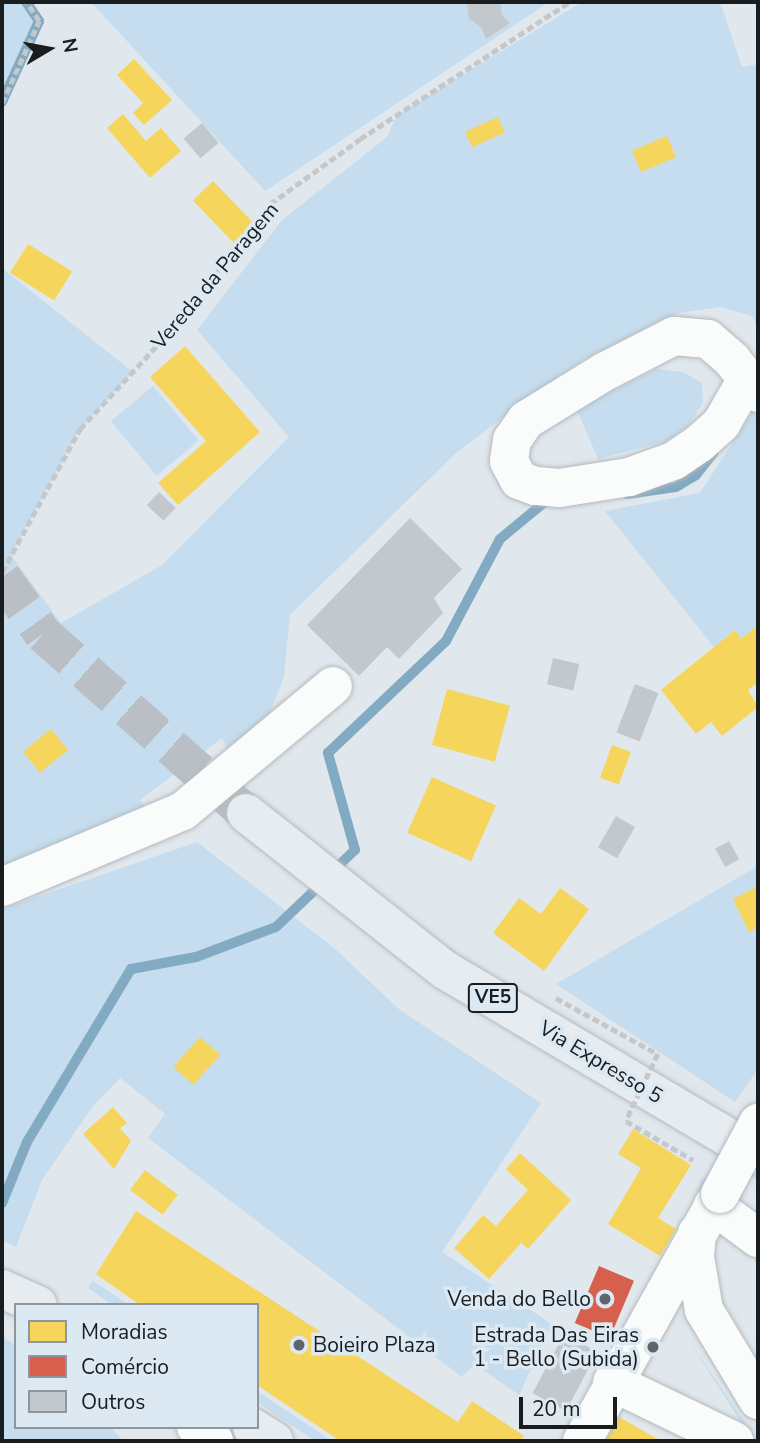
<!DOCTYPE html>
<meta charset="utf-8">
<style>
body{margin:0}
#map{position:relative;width:760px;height:1443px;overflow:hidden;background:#e1e8ed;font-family:"Nunito Sans",sans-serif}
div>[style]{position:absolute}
.green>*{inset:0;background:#c5ddee;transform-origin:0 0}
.homes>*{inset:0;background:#f6d55c;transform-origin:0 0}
.shops>*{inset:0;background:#d6604d;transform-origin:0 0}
.stream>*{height:10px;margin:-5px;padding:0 5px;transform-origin:5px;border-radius:5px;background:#83aac3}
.building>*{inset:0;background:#c3c8cc;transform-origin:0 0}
.major-tunnel>*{height:38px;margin-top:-19px;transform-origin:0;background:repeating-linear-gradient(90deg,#b9bfc4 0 38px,transparent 0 57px)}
.path>*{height:4.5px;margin-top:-2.25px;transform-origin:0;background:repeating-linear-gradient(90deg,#c5c8ca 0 7px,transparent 0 10.5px)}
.roads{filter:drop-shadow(0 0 2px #b4babe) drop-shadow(0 0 2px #b4babe)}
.minor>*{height:38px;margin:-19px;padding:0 19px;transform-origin:19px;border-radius:19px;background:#fafcfc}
.major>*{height:38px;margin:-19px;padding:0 19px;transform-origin:19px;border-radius:19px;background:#e6ecf0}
.path-bridge>*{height:4.5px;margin-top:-2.25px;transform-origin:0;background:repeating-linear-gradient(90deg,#c5c8ca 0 7px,transparent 0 10.5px)}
.bridges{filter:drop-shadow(0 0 2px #b4babe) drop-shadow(0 0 2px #b4babe)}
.minor-bridge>*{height:38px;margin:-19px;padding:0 19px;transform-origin:19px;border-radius:19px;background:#fafcfc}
.dots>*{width:19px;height:19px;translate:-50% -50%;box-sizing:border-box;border:4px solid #dce9f2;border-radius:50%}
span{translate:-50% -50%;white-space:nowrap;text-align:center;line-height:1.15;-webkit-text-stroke:7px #dce9f2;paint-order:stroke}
.shield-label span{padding:2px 5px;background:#dce9f2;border:2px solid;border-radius:5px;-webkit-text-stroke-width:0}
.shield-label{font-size:19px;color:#191d20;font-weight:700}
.street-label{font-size:21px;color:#191d20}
.poi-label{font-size:21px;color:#191d20}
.right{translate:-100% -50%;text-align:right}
.left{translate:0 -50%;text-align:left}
.frame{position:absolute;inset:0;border:4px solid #191d20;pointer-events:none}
.legend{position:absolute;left:14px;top:1303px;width:245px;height:126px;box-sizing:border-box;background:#dce9f2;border:2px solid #8e979e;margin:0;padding:9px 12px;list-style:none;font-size:21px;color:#191d20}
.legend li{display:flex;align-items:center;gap:14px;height:35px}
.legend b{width:35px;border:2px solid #8e979e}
.north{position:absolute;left:14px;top:14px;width:70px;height:70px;-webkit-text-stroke:5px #dce9f2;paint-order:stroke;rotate:80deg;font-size:19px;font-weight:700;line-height:28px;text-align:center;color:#191d20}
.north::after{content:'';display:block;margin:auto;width:24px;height:32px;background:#191d20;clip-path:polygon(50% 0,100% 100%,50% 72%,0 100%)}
.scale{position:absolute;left:519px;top:1397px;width:98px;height:32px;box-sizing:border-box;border:4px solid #191d20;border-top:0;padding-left:9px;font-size:21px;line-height:24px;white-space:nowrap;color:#191d20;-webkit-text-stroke:5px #dce9f2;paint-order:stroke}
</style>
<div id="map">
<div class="green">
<div style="clip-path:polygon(2px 2px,26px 2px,39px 21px,2px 108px)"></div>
<div style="clip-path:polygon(91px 2px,549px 2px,265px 191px)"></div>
<div style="clip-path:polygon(582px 2px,720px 2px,742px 67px,758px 64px,758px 327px,752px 316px,720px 307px,678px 313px,583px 360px,520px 404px,456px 453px,290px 615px,284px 677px,266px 722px,230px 754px,222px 738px,140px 800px,151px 813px,2px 874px,2px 268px,133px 372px,80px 429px,11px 555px,61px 623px,162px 565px,289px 437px,197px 330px,282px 220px,387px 137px,397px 115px)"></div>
<div style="clip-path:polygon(657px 369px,683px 372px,702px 383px,703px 403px,687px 427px,667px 441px,598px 459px,576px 408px)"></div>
<div style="left:153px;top:386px;width:71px;height:55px;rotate:50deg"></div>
<div style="clip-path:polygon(753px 411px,758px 415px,758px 625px,741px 639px,734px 630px,714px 647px,605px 511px,700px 493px)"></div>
<div style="clip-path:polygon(197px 842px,334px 948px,400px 1010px,541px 1103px,442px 1252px,552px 1324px,519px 1395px,474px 1364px,462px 1377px,148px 1138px,165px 1114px,120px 1078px,93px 1106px,42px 1180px,16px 1247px,2px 1240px,2px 909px)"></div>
<div style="clip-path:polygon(758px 866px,758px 1069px,735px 1102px,556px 984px)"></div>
<div style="clip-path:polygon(93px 1281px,129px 1305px,112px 1305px,88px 1288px)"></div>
<div style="clip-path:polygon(683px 1331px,736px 1410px,758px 1441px,753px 1441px)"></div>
<div style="clip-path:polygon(2px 1337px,16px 1345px,16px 1427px,110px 1427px,124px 1441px,2px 1441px)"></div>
<div style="clip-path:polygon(257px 1391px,332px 1441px,315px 1441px,257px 1402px)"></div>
</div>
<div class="homes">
<div style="clip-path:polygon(134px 59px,172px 100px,144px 125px,133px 113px,143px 103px,117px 75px)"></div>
<div style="clip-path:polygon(123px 114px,146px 141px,161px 128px,181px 151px,150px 178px,107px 128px)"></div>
<div style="left:498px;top:117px;width:17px;height:36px;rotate:66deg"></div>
<div style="left:667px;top:136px;width:23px;height:38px;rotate:67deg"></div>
<div style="left:213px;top:181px;width:59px;height:28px;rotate:46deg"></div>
<div style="left:28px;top:244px;width:52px;height:34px;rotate:32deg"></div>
<div style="clip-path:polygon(185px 346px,260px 432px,178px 505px,158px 483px,206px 441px,150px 377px)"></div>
<div style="clip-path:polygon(758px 625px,758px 682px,748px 690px,758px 707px,722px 736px,711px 722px,696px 734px,661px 690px,735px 630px,741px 639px)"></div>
<div style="left:447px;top:689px;width:65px;height:58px;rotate:15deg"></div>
<div style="left:51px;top:729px;width:27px;height:36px;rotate:51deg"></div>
<div style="left:612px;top:745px;width:20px;height:35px;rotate:20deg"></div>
<div style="left:432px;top:777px;width:70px;height:61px;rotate:24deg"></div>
<div style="clip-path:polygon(758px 886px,758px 927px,749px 932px,733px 899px)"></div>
<div style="clip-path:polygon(560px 888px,589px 909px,544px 971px,493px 933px,519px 898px,541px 914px)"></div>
<div style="left:200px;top:1037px;width:27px;height:40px;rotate:42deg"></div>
<div style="clip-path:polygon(113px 1107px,127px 1123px,120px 1128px,131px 1141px,114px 1169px,83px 1134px)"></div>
<div style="clip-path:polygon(633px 1129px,691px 1165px,658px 1218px,676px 1229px,660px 1256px,608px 1224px,641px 1168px,618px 1154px)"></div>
<div style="clip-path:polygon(520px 1153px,571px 1200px,528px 1249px,521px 1243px,489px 1279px,454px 1248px,483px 1215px,496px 1226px,528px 1190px,506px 1169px)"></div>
<div style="left:145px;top:1170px;width:41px;height:25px;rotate:37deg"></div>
<div style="clip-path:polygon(136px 1211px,458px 1422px,472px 1401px,524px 1436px,521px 1441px,340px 1441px,257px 1385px,257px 1305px,140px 1305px,96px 1274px)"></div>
<div style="clip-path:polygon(619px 1417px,661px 1441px,605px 1441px)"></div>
</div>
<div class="shops">
<div style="left:599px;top:1266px;width:38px;height:62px;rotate:23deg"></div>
</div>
<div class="stream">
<div style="left:2px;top:102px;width:89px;rotate:-65.4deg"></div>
<div style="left:39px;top:21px;width:23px;rotate:-124deg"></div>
<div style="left:627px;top:494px;width:49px;rotate:-8.1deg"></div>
<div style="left:676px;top:487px;width:23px;rotate:-31deg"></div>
<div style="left:696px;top:475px;width:28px;rotate:-52deg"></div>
<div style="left:332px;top:872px;width:32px;rotate:-44deg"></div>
<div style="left:355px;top:850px;width:101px;rotate:-105.6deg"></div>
<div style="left:328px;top:753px;width:163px;rotate:-43.5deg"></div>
<div style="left:446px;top:641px;width:115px;rotate:-62.1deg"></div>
<div style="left:500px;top:539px;width:60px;rotate:-39.6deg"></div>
<div style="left:2px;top:1203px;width:66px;rotate:-67.7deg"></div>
<div style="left:27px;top:1142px;width:202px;rotate:-59deg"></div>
<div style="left:131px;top:969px;width:66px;rotate:-10.5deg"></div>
<div style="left:196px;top:957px;width:85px;rotate:-20.6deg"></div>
<div style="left:276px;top:927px;width:64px;rotate:-43.7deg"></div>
</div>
<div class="building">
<div style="clip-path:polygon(467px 2px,500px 2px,502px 15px,510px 23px,486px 39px,481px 27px,469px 19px)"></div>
<div style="left:202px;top:123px;width:26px;height:24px;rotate:50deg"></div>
<div style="left:159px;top:492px;width:23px;height:18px;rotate:43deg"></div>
<div style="clip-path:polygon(410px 518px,462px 569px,434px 598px,443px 613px,399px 659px,387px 647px,359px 676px,307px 625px)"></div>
<div style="left:553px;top:658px;width:27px;height:27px;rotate:13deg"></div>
<div style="left:635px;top:684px;width:25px;height:52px;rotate:21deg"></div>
<div style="left:616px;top:816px;width:22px;height:36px;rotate:30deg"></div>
<div style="left:729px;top:841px;width:21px;height:16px;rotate:61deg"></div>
<div style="left:564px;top:1334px;width:38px;height:67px;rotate:28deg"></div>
</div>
<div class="major-tunnel">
<div style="left:2px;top:577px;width:70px;rotate:54.3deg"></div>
<div style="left:43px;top:634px;width:271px;rotate:41.4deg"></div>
</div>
<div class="path">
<div style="left:2px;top:103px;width:90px;rotate:-65.7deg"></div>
<div style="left:39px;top:21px;width:23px;rotate:-124deg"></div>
<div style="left:2px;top:572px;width:163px;rotate:-61.4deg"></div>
<div style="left:80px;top:429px;width:142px;rotate:-47.3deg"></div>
<div style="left:176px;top:325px;width:153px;rotate:-52.2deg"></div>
<div style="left:270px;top:204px;width:111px;rotate:-35.8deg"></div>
<div style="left:360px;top:139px;width:250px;rotate:-33.2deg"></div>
</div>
<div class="roads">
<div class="minor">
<div style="left:747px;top:379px;width:52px;rotate:120deg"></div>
<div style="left:721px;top:424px;width:28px;rotate:138deg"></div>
<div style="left:700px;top:443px;width:32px;rotate:146deg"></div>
<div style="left:673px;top:461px;width:47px;rotate:160deg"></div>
<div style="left:629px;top:477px;width:70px;rotate:170.9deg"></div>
<div style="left:560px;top:488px;width:25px;rotate:-175deg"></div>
<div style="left:535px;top:486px;width:17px;rotate:-159deg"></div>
<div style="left:519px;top:480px;width:21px;rotate:-118deg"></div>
<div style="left:509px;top:461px;width:21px;rotate:-82deg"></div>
<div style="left:512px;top:440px;width:24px;rotate:-55deg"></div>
<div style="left:526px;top:420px;width:92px;rotate:-31.6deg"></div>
<div style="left:604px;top:372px;width:79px;rotate:-27.2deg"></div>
<div style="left:674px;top:336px;width:34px;rotate:5deg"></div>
<div style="left:708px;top:339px;width:32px;rotate:41deg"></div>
<div style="left:732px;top:360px;width:42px;rotate:51.8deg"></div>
<div style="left:2px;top:887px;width:196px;rotate:-22.8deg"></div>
<div style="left:183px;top:811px;width:195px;rotate:-39.8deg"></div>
<div style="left:713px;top:1205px;width:56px;rotate:36.3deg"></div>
<div style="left:697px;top:1233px;width:24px;rotate:95deg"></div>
<div style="left:695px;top:1257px;width:54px;rotate:80.4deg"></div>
<div style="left:704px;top:1310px;width:105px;rotate:59deg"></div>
<div style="left:612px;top:1382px;width:136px;rotate:25.8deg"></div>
<div style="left:196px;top:1427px;width:23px;rotate:38deg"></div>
<div style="left:582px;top:1441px;width:283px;rotate:-60.8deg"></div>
</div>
<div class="major">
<div style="left:246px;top:813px;width:253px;rotate:38.3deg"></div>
<div style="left:445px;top:970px;width:364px;rotate:30.6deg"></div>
<div style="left:2px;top:1289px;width:39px;rotate:24deg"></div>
<div style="left:252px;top:1427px;width:26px;rotate:32deg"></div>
</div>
</div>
<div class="path-bridge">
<div style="left:556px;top:998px;width:116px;rotate:28.8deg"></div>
<div style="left:658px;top:1054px;width:74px;rotate:115.5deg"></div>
<div style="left:626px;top:1121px;width:78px;rotate:30.2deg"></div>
</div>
<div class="bridges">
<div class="minor-bridge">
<div style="left:720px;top:1194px;width:81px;rotate:-61.8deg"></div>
</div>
</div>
<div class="dots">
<div style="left:605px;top:1299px;background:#5f6468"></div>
<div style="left:299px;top:1345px;background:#5f6468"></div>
<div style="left:653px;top:1347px;background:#5f6468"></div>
</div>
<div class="shield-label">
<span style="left:493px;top:998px">VE5</span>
</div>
<div class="street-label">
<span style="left:215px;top:276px;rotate:-50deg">Vereda da Paragem</span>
<span style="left:601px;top:1062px;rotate:31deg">Via Expresso 5</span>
</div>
<div class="poi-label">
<span class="right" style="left:591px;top:1299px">Venda do Bello</span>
<span class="right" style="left:639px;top:1347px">Estrada Das Eiras<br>1 - Bello (Subida)</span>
<span class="left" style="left:313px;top:1345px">Boieiro Plaza</span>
</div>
<div class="frame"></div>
<ul class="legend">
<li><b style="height:19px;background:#f6d55c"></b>Moradias</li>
<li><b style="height:19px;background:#d6604d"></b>Comércio</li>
<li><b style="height:19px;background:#c3c8cc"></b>Outros</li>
</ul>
<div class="north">N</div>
<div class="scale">20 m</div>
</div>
